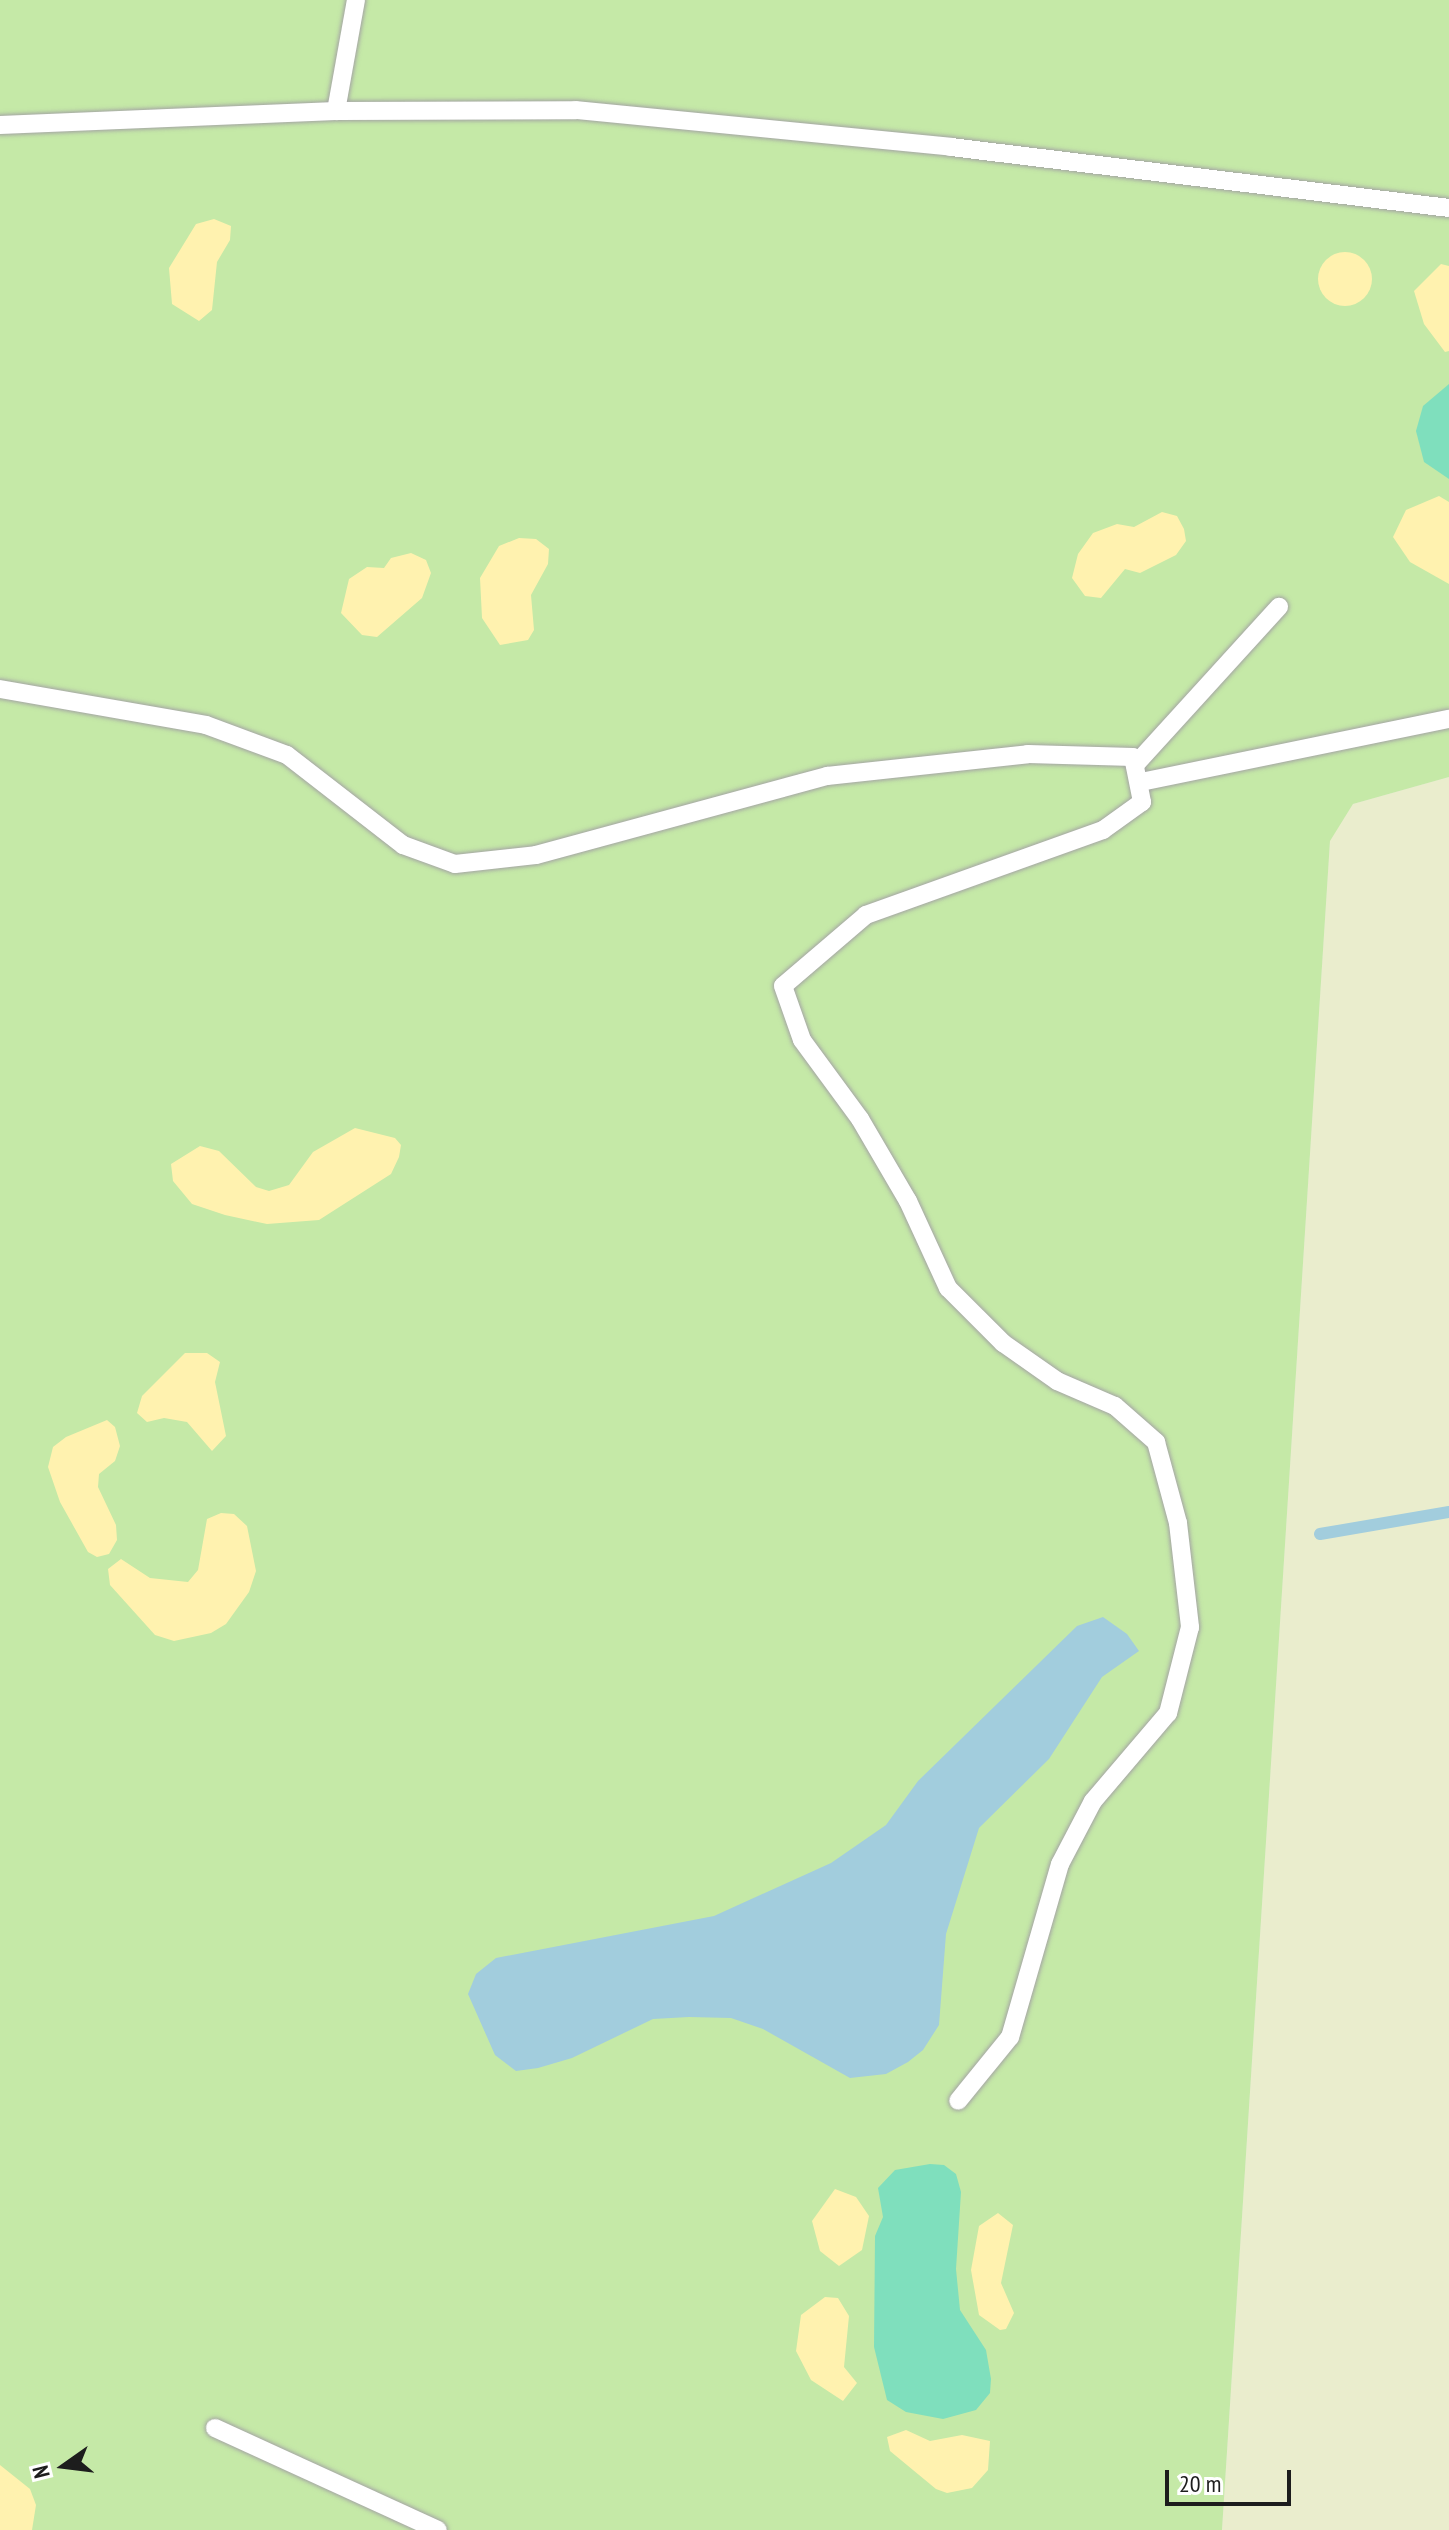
<!DOCTYPE html>
<style>
body{margin:0}
#map{position:relative;width:1449px;height:2530px;overflow:hidden;background:#eeebe2;font-family:"PT Sans Narrow",sans-serif}
div>[style]{position:absolute}
.farmland>*{inset:0;background:#eaedcd}
.grass>*{inset:0;background:#c5e9a7}
.sand>*{inset:0;background:#fff2af}
.round{border-radius:50%}
.pitch>*{inset:0;background:#7fdfbd}
.water>*{inset:0;background:#a2cddd}
.stream>*{height:12px;margin:-6px;padding:0 6px;transform-origin:6px;border-radius:6px;background:#a2cddd}
.roads{filter:drop-shadow(0 0 2px #a4a4a4) drop-shadow(0 0 2px #a4a4a4)}
.lane>*{height:18px;margin:-9px;padding:0 9px;transform-origin:9px;border-radius:9px;background:#fff}
span{translate:-50% -50%;white-space:nowrap;text-align:center;line-height:1.15;-webkit-text-stroke:7px #fff;paint-order:stroke}
.north{position:absolute;left:24px;top:2426px;width:80px;height:80px;-webkit-text-stroke:6px #fff;paint-order:stroke;rotate:256deg;font-size:22px;font-weight:700;line-height:32px;text-align:center;color:#1d1d1d}
.north::after{content:'';display:block;margin:auto;width:28px;height:36px;background:#1d1d1d;clip-path:polygon(50% 0,100% 100%,50% 72%,0 100%)}
.scale{position:absolute;left:1165px;top:2470px;width:126px;height:36px;box-sizing:border-box;border:4px solid #1d1d1d;border-top:0;padding-left:10px;font-size:24px;line-height:28px;white-space:nowrap;color:#1d1d1d;-webkit-text-stroke:6px #fff;paint-order:stroke}
</style>
<div id="map">
<div class="farmland">
<div style="clip-path:polygon(1449px 777px,1449px 2530px,1222px 2530px,1330px 840px,1353px 804px)"></div>
</div>
<div class="grass">
<div style="clip-path:polygon(0 0,1449px 0,1449px 777px,1353px 804px,1330px 841px,1222px 2530px,0 2530px)"></div>
</div>
<div class="sand">
<div style="clip-path:polygon(214px 219px,231px 226px,230px 240px,217px 262px,212px 310px,199px 321px,172px 304px,169px 268px,196px 224px)"></div>
<div class="round" style="left:1318px;top:252px;width:54px;height:54px"></div>
<div style="clip-path:polygon(1441px 264px,1449px 266px,1449px 351px,1445px 352px,1424px 324px,1414px 291px)"></div>
<div style="clip-path:polygon(1439px 496px,1449px 502px,1449px 584px,1410px 562px,1393px 537px,1406px 510px)"></div>
<div style="clip-path:polygon(1162px 512px,1177px 516px,1184px 529px,1186px 541px,1176px 555px,1140px 573px,1125px 569px,1101px 598px,1085px 596px,1072px 578px,1078px 554px,1093px 533px,1117px 524px,1134px 527px)"></div>
<div style="clip-path:polygon(519px 538px,536px 539px,549px 549px,548px 564px,531px 595px,534px 630px,528px 640px,500px 645px,482px 618px,480px 578px,499px 546px)"></div>
<div style="clip-path:polygon(411px 553px,426px 560px,431px 573px,422px 598px,377px 637px,362px 635px,341px 613px,349px 579px,367px 567px,384px 568px,391px 558px)"></div>
<div style="clip-path:polygon(355px 1128px,395px 1138px,401px 1145px,399px 1157px,391px 1174px,319px 1220px,267px 1224px,225px 1215px,192px 1204px,173px 1181px,171px 1164px,200px 1146px,219px 1151px,256px 1187px,269px 1191px,289px 1185px,313px 1152px)"></div>
<div style="clip-path:polygon(185px 1353px,207px 1353px,220px 1362px,215px 1382px,226px 1436px,212px 1451px,187px 1422px,164px 1418px,147px 1422px,137px 1413px,142px 1396px)"></div>
<div style="clip-path:polygon(107px 1420px,115px 1427px,120px 1446px,115px 1461px,99px 1474px,98px 1487px,116px 1525px,117px 1540px,109px 1554px,97px 1557px,88px 1552px,60px 1502px,48px 1467px,53px 1447px,66px 1437px)"></div>
<div style="clip-path:polygon(221px 1513px,234px 1514px,247px 1526px,256px 1571px,249px 1592px,226px 1624px,211px 1633px,174px 1641px,155px 1635px,110px 1585px,108px 1569px,121px 1559px,150px 1578px,188px 1582px,198px 1570px,207px 1519px)"></div>
<div style="clip-path:polygon(835px 2189px,856px 2197px,869px 2216px,862px 2250px,839px 2266px,820px 2251px,812px 2221px)"></div>
<div style="clip-path:polygon(998px 2213px,1013px 2225px,1001px 2283px,1014px 2313px,1006px 2329px,1000px 2330px,979px 2315px,971px 2270px,979px 2226px)"></div>
<div style="clip-path:polygon(825px 2297px,838px 2298px,849px 2316px,844px 2367px,857px 2383px,843px 2401px,811px 2380px,796px 2351px,801px 2315px)"></div>
<div style="clip-path:polygon(906px 2430px,930px 2441px,962px 2435px,990px 2441px,988px 2470px,972px 2488px,947px 2493px,936px 2489px,890px 2451px,887px 2437px)"></div>
<div style="clip-path:polygon(0 2465px,30px 2489px,36px 2505px,32px 2530px,0 2530px)"></div>
</div>
<div class="pitch">
<div style="clip-path:polygon(1449px 384px,1449px 479px,1424px 462px,1416px 431px,1423px 406px)"></div>
<div style="clip-path:polygon(930px 2164px,944px 2165px,956px 2174px,961px 2192px,956px 2269px,960px 2310px,986px 2350px,991px 2379px,990px 2393px,976px 2410px,943px 2419px,906px 2412px,887px 2400px,874px 2347px,875px 2236px,883px 2217px,878px 2188px,895px 2170px)"></div>
</div>
<div class="water">
<div style="clip-path:polygon(1103px 1617px,1127px 1634px,1139px 1651px,1102px 1677px,1049px 1759px,979px 1828px,946px 1934px,939px 2025px,923px 2050px,908px 2062px,886px 2074px,850px 2078px,763px 2029px,731px 2018px,689px 2017px,653px 2019px,572px 2058px,538px 2068px,516px 2071px,495px 2055px,468px 1994px,476px 1974px,496px 1958px,714px 1916px,831px 1863px,886px 1825px,918px 1781px,1077px 1626px)"></div>
</div>
<div class="stream">
<div style="left:1320px;top:1534px;width:131px;rotate:-9.7deg"></div>
</div>
<div class="roads">
<div class="lane">
<div style="left:336px;top:111px;width:113px;rotate:-79.8deg"></div>
<div style="left:0;top:125px;width:336px;rotate:-2.4deg"></div>
<div style="left:336px;top:111px;width:240px;rotate:-0.2deg"></div>
<div style="left:576px;top:110px;width:377px;rotate:5.6deg"></div>
<div style="left:951px;top:147px;width:502px;rotate:6.98deg"></div>
<div style="left:0;top:689px;width:209px;rotate:9.9deg"></div>
<div style="left:206px;top:725px;width:86px;rotate:20.3deg"></div>
<div style="left:287px;top:755px;width:147px;rotate:37.8deg"></div>
<div style="left:403px;top:845px;width:55px;rotate:20.1deg"></div>
<div style="left:455px;top:864px;width:81px;rotate:-6.3deg"></div>
<div style="left:536px;top:855px;width:302px;rotate:-15.2deg"></div>
<div style="left:827px;top:776px;width:202px;rotate:-6.2deg"></div>
<div style="left:1028px;top:754px;width:105px;rotate:1.6deg"></div>
<div style="left:1133px;top:757px;width:46px;rotate:78.7deg"></div>
<div style="left:1142px;top:802px;width:48px;rotate:144.3deg"></div>
<div style="left:1103px;top:830px;width:252px;rotate:160.3deg"></div>
<div style="left:866px;top:915px;width:109px;rotate:139.5deg"></div>
<div style="left:783px;top:986px;width:57px;rotate:70.6deg"></div>
<div style="left:802px;top:1040px;width:98px;rotate:53.7deg"></div>
<div style="left:860px;top:1119px;width:95px;rotate:59.7deg"></div>
<div style="left:908px;top:1201px;width:96px;rotate:65.3deg"></div>
<div style="left:948px;top:1288px;width:78px;rotate:45deg"></div>
<div style="left:1003px;top:1343px;width:66px;rotate:35.1deg"></div>
<div style="left:1057px;top:1381px;width:63px;rotate:23.3deg"></div>
<div style="left:1115px;top:1406px;width:55px;rotate:41.3deg"></div>
<div style="left:1156px;top:1442px;width:84px;rotate:74.8deg"></div>
<div style="left:1178px;top:1523px;width:105px;rotate:83.4deg"></div>
<div style="left:1190px;top:1627px;width:89px;rotate:104.3deg"></div>
<div style="left:1168px;top:1713px;width:116px;rotate:130.4deg"></div>
<div style="left:1093px;top:1801px;width:71px;rotate:117.6deg"></div>
<div style="left:1060px;top:1864px;width:180px;rotate:106.1deg"></div>
<div style="left:1010px;top:2037px;width:82px;rotate:129.1deg"></div>
<div style="left:1135px;top:765px;width:214px;rotate:-47.7deg"></div>
<div style="left:1141px;top:782px;width:314px;rotate:-11.6deg"></div>
<div style="left:215px;top:2428px;width:245px;rotate:24.6deg"></div>
</div>
</div>
<div class="north">N</div>
<div class="scale">20 m</div>
</div>
